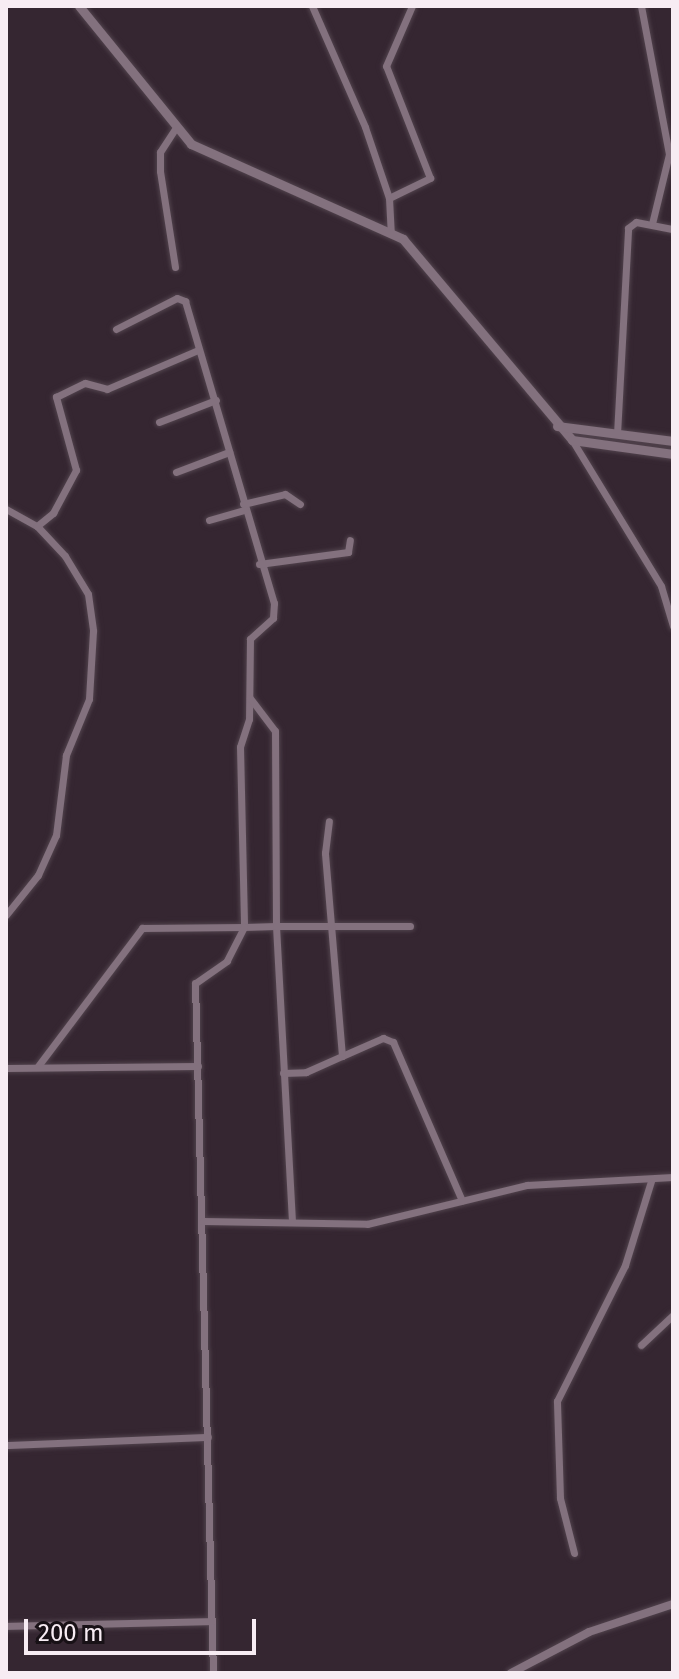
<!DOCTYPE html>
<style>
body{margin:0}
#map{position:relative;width:679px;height:1679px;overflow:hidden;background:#352631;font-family:"Fira Sans",sans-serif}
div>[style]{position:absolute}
.roads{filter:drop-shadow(0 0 2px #51434d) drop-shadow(0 0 2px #51434d)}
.minor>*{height:7px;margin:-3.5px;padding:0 3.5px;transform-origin:3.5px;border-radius:3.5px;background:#83717e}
.tertiary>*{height:8px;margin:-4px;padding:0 4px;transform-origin:4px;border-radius:4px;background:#83717e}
.secondary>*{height:9px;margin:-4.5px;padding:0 4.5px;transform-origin:4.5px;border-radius:4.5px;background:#83717e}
span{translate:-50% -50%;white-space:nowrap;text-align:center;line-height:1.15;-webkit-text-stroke:6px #181116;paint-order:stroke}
.frame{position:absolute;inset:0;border:8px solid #f7ecf3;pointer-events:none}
.scale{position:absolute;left:24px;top:1619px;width:232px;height:36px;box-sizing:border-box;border:4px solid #f7ecf3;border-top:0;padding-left:10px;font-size:24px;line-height:28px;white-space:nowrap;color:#f7ecf3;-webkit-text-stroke:6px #181116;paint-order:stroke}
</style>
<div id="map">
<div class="roads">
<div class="minor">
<div style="left:312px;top:6px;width:132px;rotate:66.3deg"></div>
<div style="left:365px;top:127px;width:75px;rotate:71.3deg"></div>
<div style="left:389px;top:198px;width:36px;rotate:87deg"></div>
<div style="left:641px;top:6px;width:151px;rotate:79.3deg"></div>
<div style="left:669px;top:154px;width:72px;rotate:103.7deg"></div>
<div style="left:389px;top:198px;width:46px;rotate:-26deg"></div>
<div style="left:430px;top:178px;width:120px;rotate:-111.4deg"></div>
<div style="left:386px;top:66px;width:65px;rotate:-66.6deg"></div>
<div style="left:175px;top:267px;width:97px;rotate:-98.9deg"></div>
<div style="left:160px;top:171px;width:19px;rotate:-90deg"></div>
<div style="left:160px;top:152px;width:27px;rotate:-57deg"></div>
<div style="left:116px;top:329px;width:68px;rotate:-26.9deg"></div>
<div style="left:177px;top:298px;width:9px;rotate:21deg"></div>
<div style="left:185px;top:301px;width:315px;rotate:73.6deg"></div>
<div style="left:274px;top:603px;width:15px;rotate:94deg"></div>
<div style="left:273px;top:618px;width:31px;rotate:138deg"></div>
<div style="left:250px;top:639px;width:80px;rotate:90.7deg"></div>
<div style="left:249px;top:719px;width:29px;rotate:108deg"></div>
<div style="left:240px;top:747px;width:180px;rotate:88.7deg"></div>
<div style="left:244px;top:927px;width:32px;rotate:-2deg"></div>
<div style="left:276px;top:926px;width:296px;rotate:86.9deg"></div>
<div style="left:159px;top:422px;width:61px;rotate:-21.1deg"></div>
<div style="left:617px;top:434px;width:206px;rotate:-86.9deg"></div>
<div style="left:628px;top:228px;width:10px;rotate:-37deg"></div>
<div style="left:636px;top:222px;width:38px;rotate:11deg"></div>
<div style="left:572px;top:440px;width:171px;rotate:58.6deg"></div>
<div style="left:661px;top:586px;width:42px;rotate:73.3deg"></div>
<div style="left:176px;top:472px;width:57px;rotate:-20.7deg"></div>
<div style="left:243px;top:504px;width:43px;rotate:-13.4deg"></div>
<div style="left:285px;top:494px;width:18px;rotate:34deg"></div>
<div style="left:6px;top:509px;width:35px;rotate:29deg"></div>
<div style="left:37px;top:526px;width:41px;rotate:47deg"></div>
<div style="left:65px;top:556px;width:44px;rotate:58.8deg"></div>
<div style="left:88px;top:594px;width:37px;rotate:82deg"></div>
<div style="left:93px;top:631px;width:68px;rotate:93.4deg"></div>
<div style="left:89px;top:699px;width:61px;rotate:112.3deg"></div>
<div style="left:66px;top:755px;width:81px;rotate:97.1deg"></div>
<div style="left:56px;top:835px;width:44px;rotate:114.2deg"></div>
<div style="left:38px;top:875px;width:51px;rotate:128.7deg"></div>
<div style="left:209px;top:520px;width:37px;rotate:-16deg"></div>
<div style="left:37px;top:526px;width:21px;rotate:-39deg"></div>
<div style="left:53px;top:513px;width:49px;rotate:-61.9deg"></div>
<div style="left:76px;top:470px;width:76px;rotate:-105.3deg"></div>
<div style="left:56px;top:397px;width:32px;rotate:-26deg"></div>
<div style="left:85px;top:383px;width:23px;rotate:15deg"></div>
<div style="left:107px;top:389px;width:99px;rotate:-23.2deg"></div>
<div style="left:259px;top:564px;width:90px;rotate:-7.7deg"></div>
<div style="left:348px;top:552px;width:12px;rotate:-81deg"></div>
<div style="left:250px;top:698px;width:41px;rotate:52.9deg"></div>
<div style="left:275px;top:731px;width:195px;rotate:89.7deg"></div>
<div style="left:276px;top:926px;width:134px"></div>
<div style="left:342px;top:1056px;width:45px;rotate:-23.7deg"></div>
<div style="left:383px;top:1038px;width:11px;rotate:22deg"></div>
<div style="left:393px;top:1042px;width:173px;rotate:66.5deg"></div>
<div style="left:38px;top:1066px;width:173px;rotate:-53deg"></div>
<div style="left:142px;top:928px;width:102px;rotate:-0.6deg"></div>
<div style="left:244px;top:927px;width:38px;rotate:117deg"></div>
<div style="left:227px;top:961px;width:39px;rotate:145deg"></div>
<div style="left:195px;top:983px;width:690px;rotate:88.51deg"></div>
<div style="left:6px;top:1068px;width:192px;rotate:-0.6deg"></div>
<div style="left:283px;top:1073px;width:23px;rotate:-2deg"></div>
<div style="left:306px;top:1072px;width:39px;rotate:-24deg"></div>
<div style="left:342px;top:1056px;width:204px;rotate:-94.8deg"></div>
<div style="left:325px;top:853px;width:32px;rotate:-83deg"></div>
<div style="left:203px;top:1221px;width:164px;rotate:1deg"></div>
<div style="left:367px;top:1224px;width:165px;rotate:-13.7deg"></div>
<div style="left:527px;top:1185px;width:146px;rotate:-3.1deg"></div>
<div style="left:641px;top:1345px;width:44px;rotate:-43.2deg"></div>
<div style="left:6px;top:1445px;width:202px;rotate:-2.3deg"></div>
<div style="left:574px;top:1553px;width:57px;rotate:-104.3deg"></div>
<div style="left:560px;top:1498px;width:97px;rotate:-91.8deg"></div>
<div style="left:557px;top:1401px;width:152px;rotate:-63.4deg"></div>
<div style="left:625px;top:1265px;width:88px;rotate:-72.8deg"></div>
<div style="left:6px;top:1626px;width:206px;rotate:-1.4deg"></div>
</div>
<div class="tertiary">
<div style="left:511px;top:1673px;width:88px;rotate:-27.7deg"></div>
<div style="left:589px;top:1632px;width:89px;rotate:-18.4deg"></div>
</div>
<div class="secondary">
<div style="left:79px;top:6px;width:178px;rotate:50.9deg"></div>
<div style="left:191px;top:144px;width:232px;rotate:24.1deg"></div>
<div style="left:403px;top:239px;width:263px;rotate:49.9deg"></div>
<div style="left:572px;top:440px;width:102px;rotate:7.9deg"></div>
<div style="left:557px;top:426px;width:117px;rotate:7.4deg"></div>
</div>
</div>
<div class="frame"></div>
<div class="scale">200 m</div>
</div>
